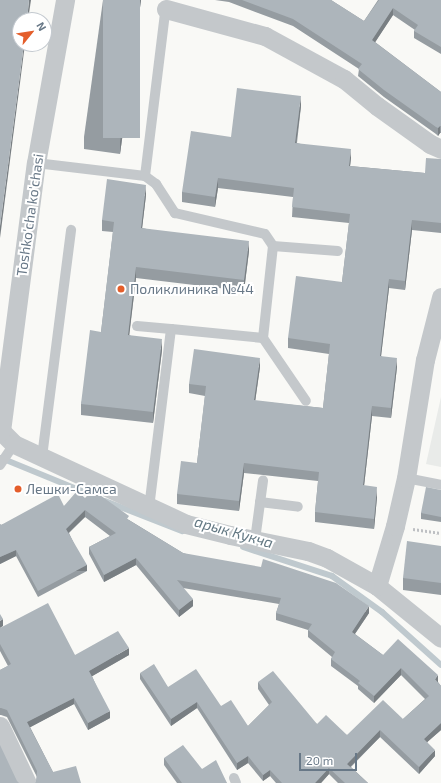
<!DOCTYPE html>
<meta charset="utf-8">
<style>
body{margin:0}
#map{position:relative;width:441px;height:783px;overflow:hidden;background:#f9f9f6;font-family:"Exo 2",sans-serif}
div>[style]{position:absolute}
.built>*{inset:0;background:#e9ebe9}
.stream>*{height:6px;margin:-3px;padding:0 3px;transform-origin:3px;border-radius:3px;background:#bfc9ce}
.path>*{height:2.5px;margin-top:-1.25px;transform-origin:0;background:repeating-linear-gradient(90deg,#bec0c3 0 2px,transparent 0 4px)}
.service>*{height:10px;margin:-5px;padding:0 5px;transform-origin:5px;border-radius:5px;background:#c4c8cb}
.minor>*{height:19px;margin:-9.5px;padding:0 9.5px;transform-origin:9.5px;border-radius:9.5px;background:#c4c8cb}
.wall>*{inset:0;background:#959ca1}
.shaded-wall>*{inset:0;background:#797f83;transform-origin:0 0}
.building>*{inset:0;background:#adb5bb;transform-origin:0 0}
.dots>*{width:11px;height:11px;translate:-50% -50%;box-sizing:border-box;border:2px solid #fff;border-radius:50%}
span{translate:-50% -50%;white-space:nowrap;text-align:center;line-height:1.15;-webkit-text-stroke:4px #fff;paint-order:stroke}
.street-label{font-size:14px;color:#687887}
.poi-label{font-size:14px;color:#687887}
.left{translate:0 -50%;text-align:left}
.water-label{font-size:15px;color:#637883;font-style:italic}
.north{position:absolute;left:12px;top:12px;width:40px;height:40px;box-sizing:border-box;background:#fff;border:1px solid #c3c9cf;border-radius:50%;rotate:60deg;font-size:11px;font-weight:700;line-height:16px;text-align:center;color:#687887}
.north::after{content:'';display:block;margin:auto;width:14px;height:18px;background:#e45e2b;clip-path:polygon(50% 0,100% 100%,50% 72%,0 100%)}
.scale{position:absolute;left:299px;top:753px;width:58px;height:18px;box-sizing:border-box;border:2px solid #687887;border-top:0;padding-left:5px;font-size:12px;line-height:14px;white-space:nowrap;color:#687887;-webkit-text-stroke:3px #fff;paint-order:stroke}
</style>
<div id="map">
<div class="built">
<div style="clip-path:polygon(441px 397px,441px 467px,426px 464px)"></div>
</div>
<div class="stream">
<div style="left:1px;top:458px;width:103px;rotate:22.3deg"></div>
<div style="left:105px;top:501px;width:83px;rotate:21.3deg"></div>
<div style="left:243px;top:547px;width:94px;rotate:18deg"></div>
<div style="left:332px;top:576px;width:62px;rotate:35.8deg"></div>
<div style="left:382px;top:612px;width:79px;rotate:41.9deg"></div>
</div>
<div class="path">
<div style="left:413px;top:529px;width:28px;rotate:8deg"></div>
</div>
<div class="service">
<div style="left:36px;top:163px;width:110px;rotate:6.8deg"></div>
<div style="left:145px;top:176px;width:171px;rotate:-83deg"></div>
<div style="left:145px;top:176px;width:14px;rotate:36deg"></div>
<div style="left:156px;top:184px;width:35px;rotate:57deg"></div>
<div style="left:175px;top:213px;width:92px;rotate:13.1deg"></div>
<div style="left:265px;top:234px;width:14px;rotate:56deg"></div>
<div style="left:273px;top:246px;width:93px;rotate:96.2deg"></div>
<div style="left:263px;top:338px;width:92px;rotate:-174.4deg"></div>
<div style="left:171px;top:329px;width:180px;rotate:97deg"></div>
<div style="left:273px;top:246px;width:65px;rotate:4.4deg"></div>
<div style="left:137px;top:326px;width:34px;rotate:5deg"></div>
<div style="left:263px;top:338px;width:76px;rotate:55.7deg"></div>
<div style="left:42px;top:457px;width:229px;rotate:-82.7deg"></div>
<div style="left:0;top:465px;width:25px;rotate:-56deg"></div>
<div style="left:406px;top:478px;width:36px;rotate:11deg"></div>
<div style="left:260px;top:502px;width:38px;rotate:7deg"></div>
<div style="left:255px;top:540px;width:60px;rotate:-82.3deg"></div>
<div style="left:234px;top:778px;width:5px;rotate:68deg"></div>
</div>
<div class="minor">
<div style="left:166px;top:9px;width:103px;rotate:15.3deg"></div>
<div style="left:265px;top:36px;width:90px;rotate:28.6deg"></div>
<div style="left:344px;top:79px;width:43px;rotate:39.3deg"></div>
<div style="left:377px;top:106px;width:65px;rotate:35.6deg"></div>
<div style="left:430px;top:144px;width:12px;rotate:24deg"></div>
<div style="left:1px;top:431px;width:18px;rotate:45deg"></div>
<div style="left:14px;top:444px;width:190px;rotate:24.9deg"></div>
<div style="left:186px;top:524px;width:45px;rotate:14deg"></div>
<div style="left:230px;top:535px;width:80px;rotate:11.6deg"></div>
<div style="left:308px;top:551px;width:20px;rotate:20deg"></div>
<div style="left:327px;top:558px;width:57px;rotate:29.2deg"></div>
<div style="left:377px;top:586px;width:82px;rotate:39.1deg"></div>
<div style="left:1px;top:431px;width:270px;rotate:-82.6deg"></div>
<div style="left:36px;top:163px;width:166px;rotate:-79.9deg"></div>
<div style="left:377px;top:586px;width:63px;rotate:-73.3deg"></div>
<div style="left:395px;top:526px;width:49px;rotate:-77.1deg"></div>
<div style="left:406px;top:478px;width:120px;rotate:-80.9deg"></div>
<div style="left:425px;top:360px;width:65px;rotate:-75.7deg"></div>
<div style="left:0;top:726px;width:63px;rotate:64.7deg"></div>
</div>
<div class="wall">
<div style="clip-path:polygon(103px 0,141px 0,120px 154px,84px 149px,84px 137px)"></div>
<div style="clip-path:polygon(215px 0,331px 0,364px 21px,378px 0,441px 0,441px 54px,414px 38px,414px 31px,415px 30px,393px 15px,375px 42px,441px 92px,441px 133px,440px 133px,438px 136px,436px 134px,384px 97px,358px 76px,359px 69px,293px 26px,229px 2px)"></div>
<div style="clip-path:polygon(301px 106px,297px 143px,351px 158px,350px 166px,425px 173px,441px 159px,441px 233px,412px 230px,405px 290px,389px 288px,381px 356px,397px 367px,391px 418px,372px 416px,364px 486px,377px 497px,374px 529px,315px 522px,315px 512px,318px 481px,244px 473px,239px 511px,177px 504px,177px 494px,197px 463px,205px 396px,189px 393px,189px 384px,260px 367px,255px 401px,323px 408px,329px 354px,288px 348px,288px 338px,342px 282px,349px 223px,292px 217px,293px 197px,218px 188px,215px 207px,182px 202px,182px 192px,231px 137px)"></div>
<div style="clip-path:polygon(146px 195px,142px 228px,249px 251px,244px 291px,136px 278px,129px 335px,162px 350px,153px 423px,81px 415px,81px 404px,101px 332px,113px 232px,102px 231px,102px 220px)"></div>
<div style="clip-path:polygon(441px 490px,441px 522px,421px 519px,421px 513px)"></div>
<div style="clip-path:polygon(85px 498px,129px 520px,183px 553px,369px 613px,355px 634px,383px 655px,438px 682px,441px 686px,441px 730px,427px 742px,435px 756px,419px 774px,380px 737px,351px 767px,368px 783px,338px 783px,329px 774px,321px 783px,276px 783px,270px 776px,263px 781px,248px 763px,237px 770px,197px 708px,171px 726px,140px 679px,140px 673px,168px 687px,221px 706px,248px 726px,269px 705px,258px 689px,258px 682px,317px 724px,347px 735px,403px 719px,425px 699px,401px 675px,374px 703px,358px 689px,358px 686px,331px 666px,331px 659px,332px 657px,308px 637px,308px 630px,276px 620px,276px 613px,279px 604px,183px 588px,193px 606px,179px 617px,136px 565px,104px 582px,89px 554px,89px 547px,110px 536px,85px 517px,69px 533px,87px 571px,38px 597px,16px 556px,0 564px,0 524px,1px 525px,64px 506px)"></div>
<div style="clip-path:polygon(441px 546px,441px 595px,403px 590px,403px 578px)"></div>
<div style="clip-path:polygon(0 628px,75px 655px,129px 655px,92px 676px,110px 718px,88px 730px,74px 704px,30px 727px,53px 772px,36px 782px,37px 777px,7px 717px,1px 715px,0 715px,0 670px,8px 666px,0 651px)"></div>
<div style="clip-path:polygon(164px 758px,202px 769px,227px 783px,177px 783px,164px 765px)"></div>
</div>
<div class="shaded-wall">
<div style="clip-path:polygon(29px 0,31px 0,28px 20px,27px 20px)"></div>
<div style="clip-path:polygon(140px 0,141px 0,120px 154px,120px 142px)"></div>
<div style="clip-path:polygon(393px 8px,393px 15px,372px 47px,372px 40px)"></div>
<div style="clip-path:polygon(24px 44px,25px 44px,0 238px,0 226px)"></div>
<div style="clip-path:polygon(301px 96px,301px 106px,295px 152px,295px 143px)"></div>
<div style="clip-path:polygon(440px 126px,440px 133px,438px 136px,438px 128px)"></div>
<div style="clip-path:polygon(351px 149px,351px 158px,349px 175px,349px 166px)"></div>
<div style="clip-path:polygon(218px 178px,218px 188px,215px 207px,215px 197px)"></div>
<div style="clip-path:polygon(146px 185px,146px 195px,141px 238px,141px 228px)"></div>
<div style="clip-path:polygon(412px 220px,412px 230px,405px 290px,405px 281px)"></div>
<div style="clip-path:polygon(249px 241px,249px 251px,244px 291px,244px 280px)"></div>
<div style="clip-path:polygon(136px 267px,136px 278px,128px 346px,128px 335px)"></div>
<div style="clip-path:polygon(389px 279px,389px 288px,380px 365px,380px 356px)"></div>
<div style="clip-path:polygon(162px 339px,162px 350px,153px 423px,153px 412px)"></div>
<div style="clip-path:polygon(260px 358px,260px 367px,254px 410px,254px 400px)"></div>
<div style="clip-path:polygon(397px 358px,397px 367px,391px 418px,391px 408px)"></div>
<div style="clip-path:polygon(372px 406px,372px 416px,363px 495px,363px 485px)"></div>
<div style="clip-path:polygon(244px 463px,244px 473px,239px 511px,239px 501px)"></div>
<div style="clip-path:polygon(377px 487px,377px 497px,374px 529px,374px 519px)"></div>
<div style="clip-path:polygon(85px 510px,85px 517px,66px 535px,66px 529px)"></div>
<div style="clip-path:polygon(16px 550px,16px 556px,0 564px,0 557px)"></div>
<div style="clip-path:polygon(136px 558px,136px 565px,104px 582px,104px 575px)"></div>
<div style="left:87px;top:565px;width:6px;height:55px;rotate:90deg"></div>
<div style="clip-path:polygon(193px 599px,193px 606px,179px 617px,179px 610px)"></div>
<div style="clip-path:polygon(369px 606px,369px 613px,352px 638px,352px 632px)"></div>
<div style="clip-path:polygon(3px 619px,3px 626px,0 628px,0 621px)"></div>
<div style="clip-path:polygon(129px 648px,129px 655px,89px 678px,89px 671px)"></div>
<div style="clip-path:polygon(401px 668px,401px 675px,374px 703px,374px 696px)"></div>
<div style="clip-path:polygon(438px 675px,438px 682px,435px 685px,435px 679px)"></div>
<div style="clip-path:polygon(74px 698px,74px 704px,27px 729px,27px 722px)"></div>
<div style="clip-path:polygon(197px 702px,197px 708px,171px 726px,171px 719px)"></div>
<div style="clip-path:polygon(110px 711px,110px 718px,88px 730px,88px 723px)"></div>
<div style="clip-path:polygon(441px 723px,441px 730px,424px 745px,424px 739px)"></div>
<div style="clip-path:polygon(380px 730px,380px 737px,347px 770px,347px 764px)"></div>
<div style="clip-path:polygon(435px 750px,435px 756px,419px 774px,419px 767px)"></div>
<div style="clip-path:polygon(248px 756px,248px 763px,237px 770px,237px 763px)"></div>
<div style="clip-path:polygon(329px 768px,329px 774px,321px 783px,315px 783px)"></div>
<div style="clip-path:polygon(270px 770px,270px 776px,263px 781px,263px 775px)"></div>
</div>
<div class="building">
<div style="clip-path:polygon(0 0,29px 0,27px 20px,20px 20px,20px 44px,24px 44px,0 226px)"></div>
<div style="left:103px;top:0;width:37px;height:138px"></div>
<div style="clip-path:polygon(242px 0,331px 0,364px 21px,379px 0,441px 0,441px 47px,414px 31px,418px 25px,393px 8px,372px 40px,441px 92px,441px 126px,440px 126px,438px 128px,436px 127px,384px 90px,358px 69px,362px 64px,293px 19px)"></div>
<div style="clip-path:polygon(237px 88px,301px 96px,295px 143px,351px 149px,349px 166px,425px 173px,426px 158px,441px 159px,441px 223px,412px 220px,405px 281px,389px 279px,380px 356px,397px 358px,391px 408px,372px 406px,363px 485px,377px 487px,374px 519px,315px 512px,319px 472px,244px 463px,239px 501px,177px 494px,181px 461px,197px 463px,206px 386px,189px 384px,194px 349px,260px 358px,254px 400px,323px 408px,330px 344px,288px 338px,296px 276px,342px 282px,350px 214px,292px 207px,294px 188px,218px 178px,215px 197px,182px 192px,191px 131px,231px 137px)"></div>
<div style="clip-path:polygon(107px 179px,146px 185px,141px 228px,249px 241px,244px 280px,136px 267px,128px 335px,162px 339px,153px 412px,81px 404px,90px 330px,101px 332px,114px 222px,102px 220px)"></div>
<div style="clip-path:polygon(426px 487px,441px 490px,441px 517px,421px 513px)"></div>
<div style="clip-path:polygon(93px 490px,129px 516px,127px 519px,183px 553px,261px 567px,263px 559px,336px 583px,369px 606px,352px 632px,383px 655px,398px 639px,438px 675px,435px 679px,441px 686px,441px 723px,424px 739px,435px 750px,419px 767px,380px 730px,347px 764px,368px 783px,345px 783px,329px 768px,315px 783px,282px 783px,270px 770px,263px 775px,248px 756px,237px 763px,197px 702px,171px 719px,140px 673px,154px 664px,168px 687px,196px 669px,221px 706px,231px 700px,248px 726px,272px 702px,258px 682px,273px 671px,317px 724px,326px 715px,347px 735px,383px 700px,403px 719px,429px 696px,401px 668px,374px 696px,358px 683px,360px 681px,331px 659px,335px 652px,308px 630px,312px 624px,276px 613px,281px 598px,177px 580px,193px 599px,179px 610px,136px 558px,104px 575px,89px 547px,116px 533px,85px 510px,66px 529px,87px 565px,38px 591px,16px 550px,0 557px,0 524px,1px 525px,58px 494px,64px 506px,77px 491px,85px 498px)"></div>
<div style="clip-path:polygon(407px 541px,441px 546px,441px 583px,403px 578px)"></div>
<div style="clip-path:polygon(48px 603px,75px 655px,118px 631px,129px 648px,89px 671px,110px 711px,88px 723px,74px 698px,27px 722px,53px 772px,76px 766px,81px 783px,35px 783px,36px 782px,37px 771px,7px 710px,1px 708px,0 708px,0 670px,11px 664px,0 644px,0 628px)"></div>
<div style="clip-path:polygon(0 614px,3px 619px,0 621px)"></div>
<div style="clip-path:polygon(0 745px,17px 781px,19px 783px,0 783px)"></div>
<div style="clip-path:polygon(183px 745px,202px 769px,216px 760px,227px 783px,182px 783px,164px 758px)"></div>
</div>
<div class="dots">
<div style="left:121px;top:289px;background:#e45e2b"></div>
<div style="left:18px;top:489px;background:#e45e2b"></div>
</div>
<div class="street-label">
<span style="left:30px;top:215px;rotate:-82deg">Toshko'cha ko'chasi</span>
</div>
<div class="poi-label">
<span class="left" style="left:130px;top:289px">Поликлиника №44</span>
<span class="left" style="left:26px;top:489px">Лешки-Самса</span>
</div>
<div class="water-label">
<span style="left:234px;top:532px;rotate:16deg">арык Кукча</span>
</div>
<div class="north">N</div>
<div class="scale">20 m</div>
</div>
